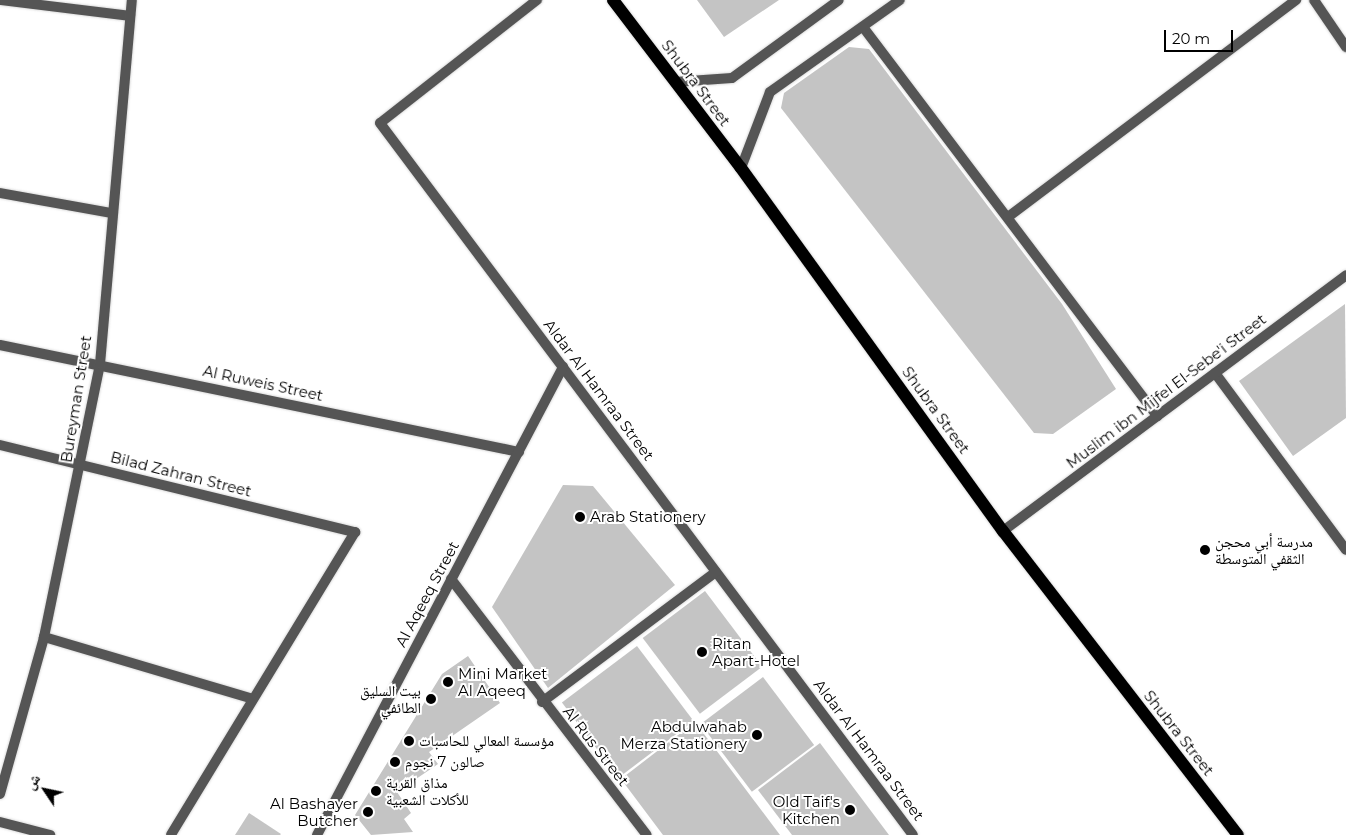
<!DOCTYPE html>
<meta charset="utf-8">
<style>
body{margin:0}
#map{position:relative;width:1346px;height:835px;overflow:hidden;background:#fff;font-family:Montserrat,"Noto Naskh Arabic",sans-serif}
div>[style]{position:absolute}
.building>*{inset:0;background:#c4c4c4;transform-origin:0 0}
.roads{filter:drop-shadow(0 0 1px #dbdbdb) drop-shadow(0 0 1px #dbdbdb)}
.minor>*{height:10px;margin:-5px;padding:0 5px;transform-origin:5px;border-radius:5px;background:#555}
.primary>*{height:12px;margin:-6px;padding:0 6px;transform-origin:6px;border-radius:6px;background:#000}
.dots>*{width:14px;height:14px;translate:-50% -50%;box-sizing:border-box;border:2px solid #fff;border-radius:50%}
span{translate:-50% -50%;white-space:nowrap;text-align:center;line-height:1.15;-webkit-text-stroke:4px #fff;paint-order:stroke}
.street-label{font-size:15px;color:#000}
.poi-label{font-size:15px;color:#000}
.left{translate:0 -50%;text-align:left}
.right{translate:-100% -50%;text-align:right}
.north{position:absolute;left:20px;top:765px;width:50px;height:50px;-webkit-text-stroke:4px #fff;paint-order:stroke;rotate:304deg;font-size:14px;font-weight:700;line-height:20px;text-align:center;color:#000}
.north::after{content:'';display:block;margin:auto;width:18px;height:22px;background:#000;clip-path:polygon(50% 0,100% 100%,50% 72%,0 100%)}
.scale{position:absolute;left:1164px;top:30px;width:69px;height:22px;box-sizing:border-box;border:2px solid #000;border-top:0;padding-left:6px;font-size:15px;line-height:18px;white-space:nowrap;color:#000;-webkit-text-stroke:4px #fff;paint-order:stroke}
</style>
<div id="map">
<div class="building">
<div style="clip-path:polygon(697px 0,779px 0,724px 37px)"></div>
<div style="clip-path:polygon(849px 47px,869px 49px,1062px 304px,1116px 389px,1053px 434px,1034px 433px,781px 108px,784px 93px)"></div>
<div style="clip-path:polygon(1345px 304px,1346px 418px,1293px 456px,1239px 381px)"></div>
<div style="clip-path:polygon(563px 485px,593px 486px,675px 585px,548px 688px,492px 607px)"></div>
<div style="left:705px;top:591px;width:95px;height:78px;rotate:53deg"></div>
<div style="left:637px;top:646px;width:94px;height:94px;rotate:53deg"></div>
<div style="clip-path:polygon(468px 656px,500px 703px,429px 752px,438px 764px,397px 792px,411px 813px,404px 819px,413px 832px,371px 835px,355px 815px,442px 674px)"></div>
<div style="left:763px;top:677px;width:85px;height:78px;rotate:53deg"></div>
<div style="clip-path:polygon(695px 722px,780px 835px,663px 835px,621px 779px)"></div>
<div style="clip-path:polygon(820px 743px,889px 835px,792px 835px,758px 790px)"></div>
<div style="clip-path:polygon(249px 813px,281px 834px,280px 835px,235px 835px)"></div>
</div>
<div class="roads">
<div class="minor">
<div style="left:0;top:0;width:131px;rotate:7deg"></div>
<div style="left:537px;top:0;width:199px;rotate:141.9deg"></div>
<div style="left:380px;top:123px;width:889px;rotate:53.18deg"></div>
<div style="left:1314px;top:0;width:57px;rotate:55.8deg"></div>
<div style="left:863px;top:27px;width:488px;rotate:52.9deg"></div>
<div style="left:675px;top:82px;width:57px;rotate:-4deg"></div>
<div style="left:732px;top:78px;width:132px;rotate:-36.1deg"></div>
<div style="left:741px;top:168px;width:81px;rotate:-69.1deg"></div>
<div style="left:770px;top:92px;width:159px;rotate:-35.3deg"></div>
<div style="left:0;top:193px;width:113px;rotate:10.2deg"></div>
<div style="left:1008px;top:217px;width:361px;rotate:-37deg"></div>
<div style="left:0;top:345px;width:530px;rotate:11.65deg"></div>
<div style="left:1215px;top:373px;width:220px;rotate:53.5deg"></div>
<div style="left:0;top:445px;width:366px;rotate:13.8deg"></div>
<div style="left:355px;top:532px;width:354px;rotate:121.3deg"></div>
<div style="left:1003px;top:531px;width:428px;rotate:-36.7deg"></div>
<div style="left:451px;top:579px;width:322px;rotate:52.6deg"></div>
<div style="left:44px;top:637px;width:215px;rotate:16.5deg"></div>
<div style="left:542px;top:702px;width:217px;rotate:-36.8deg"></div>
<div style="left:0;top:794px;width:163px;rotate:-74.3deg"></div>
<div style="left:44px;top:637px;width:279px;rotate:-78.4deg"></div>
<div style="left:100px;top:364px;width:365px;rotate:-85deg"></div>
<div style="left:0;top:822px;width:52px;rotate:14.6deg"></div>
<div style="left:317px;top:835px;width:529px;rotate:-62.27deg"></div>
</div>
<div class="primary">
<div style="left:613px;top:0;width:211px;rotate:52.7deg"></div>
<div style="left:741px;top:168px;width:448px;rotate:54.2deg"></div>
<div style="left:1003px;top:531px;width:384px;rotate:52.3deg"></div>
</div>
</div>
<div class="dots">
<div style="left:580px;top:517px;background:#000"></div>
<div style="left:1205px;top:550px;background:#000"></div>
<div style="left:702px;top:652px;background:#000"></div>
<div style="left:448px;top:682px;background:#000"></div>
<div style="left:431px;top:699px;background:#000"></div>
<div style="left:757px;top:735px;background:#000"></div>
<div style="left:409px;top:741px;background:#000"></div>
<div style="left:395px;top:762px;background:#000"></div>
<div style="left:376px;top:791px;background:#000"></div>
<div style="left:850px;top:810px;background:#000"></div>
<div style="left:368px;top:812px;background:#000"></div>
</div>
<div class="street-label">
<span style="left:696px;top:83px;rotate:53deg">Shubra Street</span>
<span style="left:263px;top:383px;rotate:12deg">Al Ruweis Street</span>
<span style="left:599px;top:390px;rotate:53deg">Aldar Al Hamraa Street</span>
<span style="left:1166px;top:391px;rotate:-37deg">Muslim ibn Mijfel El-Sebe'i Street</span>
<span style="left:76px;top:399px;rotate:-81deg">Bureyman Street</span>
<span style="left:936px;top:410px;rotate:54deg">Shubra Street</span>
<span style="left:181px;top:474px;rotate:14deg">Bilad Zahran Street</span>
<span style="left:427px;top:594px;rotate:-62deg">Al Aqeeq Street</span>
<span style="left:1179px;top:733px;rotate:52deg">Shubra Street</span>
<span style="left:596px;top:746px;rotate:52deg">Al Rus Street</span>
<span style="left:869px;top:750px;rotate:53deg">Aldar Al Hamraa Street</span>
</div>
<div class="poi-label">
<span class="left" style="left:590px;top:517px">Arab Stationery</span>
<span class="left" style="left:1215px;top:550px">مدرسة أبي محجن<br>الثقفي المتوسطة</span>
<span class="left" style="left:712px;top:652px">Ritan<br>Apart-Hotel</span>
<span class="left" style="left:458px;top:682px">Mini Market<br>Al Aqeeq</span>
<span class="right" style="left:421px;top:699px">بيت السليق<br>الطائفي</span>
<span class="right" style="left:747px;top:735px">Abdulwahab<br>Merza Stationery</span>
<span class="left" style="left:419px;top:741px">مؤسسة المعالي للحاسبات</span>
<span class="left" style="left:405px;top:762px">صالون 7 نجوم</span>
<span class="left" style="left:386px;top:791px">مذاق القرية<br>للأكلات الشعبية</span>
<span class="right" style="left:840px;top:810px">Old Taif's<br>Kitchen</span>
<span class="right" style="left:358px;top:812px">Al Bashayer<br>Butcher</span>
</div>
<div class="north">ش</div>
<div class="scale">20 m</div>
</div>
